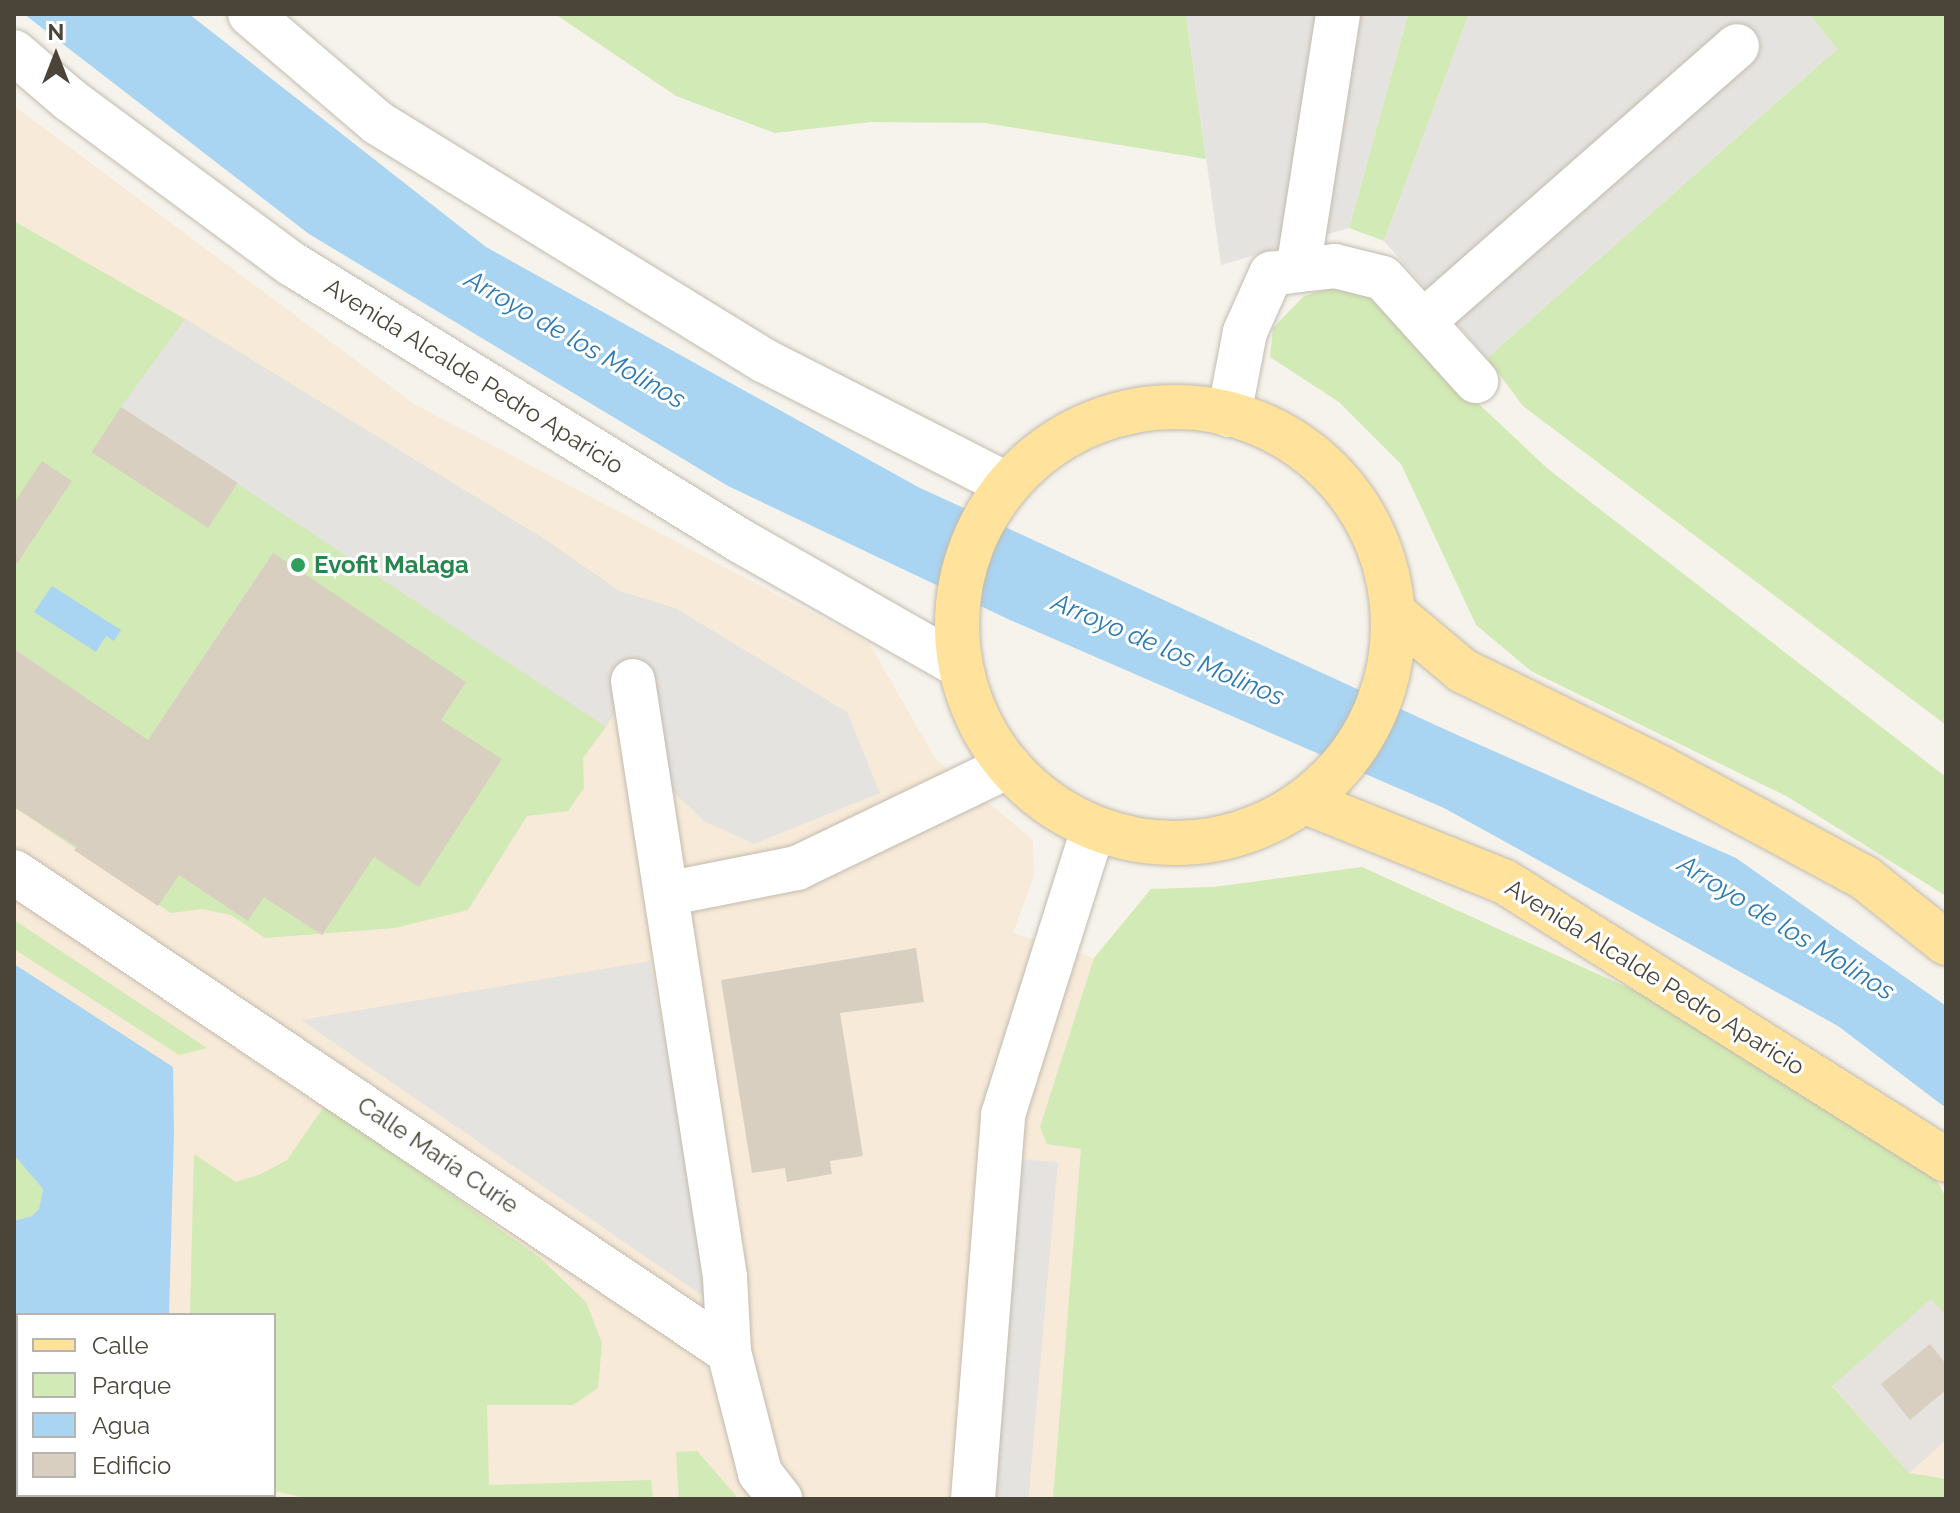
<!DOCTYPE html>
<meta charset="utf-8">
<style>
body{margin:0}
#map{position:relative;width:1960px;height:1513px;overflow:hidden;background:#f6f3ec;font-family:Raleway,sans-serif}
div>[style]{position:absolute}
.commercial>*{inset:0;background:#f7ead8}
.industrial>*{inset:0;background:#e6e2dd}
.green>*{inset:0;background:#d2eab5;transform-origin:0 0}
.parking>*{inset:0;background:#e5e3e0;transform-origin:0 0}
.water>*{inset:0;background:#a9d4f2}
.building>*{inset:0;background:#d8cfc1;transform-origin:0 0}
.roads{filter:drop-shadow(0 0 2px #c2bbae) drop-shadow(0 0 2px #c2bbae)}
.minor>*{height:44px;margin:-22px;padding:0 22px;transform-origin:22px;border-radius:22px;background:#fff}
.major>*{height:44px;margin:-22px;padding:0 22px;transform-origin:22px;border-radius:22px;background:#ffe39c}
.major>.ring{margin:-22px;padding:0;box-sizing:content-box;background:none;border:44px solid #ffe39c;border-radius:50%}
.dots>*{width:22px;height:22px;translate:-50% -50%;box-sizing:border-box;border:4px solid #fff;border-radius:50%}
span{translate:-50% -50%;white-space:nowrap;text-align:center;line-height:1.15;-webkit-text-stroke:6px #fff;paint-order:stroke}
.street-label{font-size:24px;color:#4b4439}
.leisure-label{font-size:24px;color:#27864d;font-weight:700}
.left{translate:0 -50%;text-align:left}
.water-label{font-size:26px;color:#2e7ab2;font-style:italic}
.frame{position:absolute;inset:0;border:16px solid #4b4439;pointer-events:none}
.legend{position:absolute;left:16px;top:1313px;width:260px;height:184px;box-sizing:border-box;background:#fff;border:2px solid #b7b4b0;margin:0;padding:10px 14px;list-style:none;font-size:24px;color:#4b4439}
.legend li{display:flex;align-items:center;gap:16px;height:40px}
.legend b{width:40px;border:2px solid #b7b4b0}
.north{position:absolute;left:16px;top:16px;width:80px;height:80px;-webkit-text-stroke:6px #fff;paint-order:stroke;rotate:0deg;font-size:22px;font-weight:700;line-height:32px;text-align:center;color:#4b4439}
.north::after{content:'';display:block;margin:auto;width:28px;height:36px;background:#4b4439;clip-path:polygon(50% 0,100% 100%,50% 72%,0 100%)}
</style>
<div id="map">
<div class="commercial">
<div style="clip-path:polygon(evenodd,14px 106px,414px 404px,869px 643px,935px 758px,1033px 840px,1034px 876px,1013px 933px,1094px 958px,1151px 889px,1214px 887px,1362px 867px,1946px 1197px,1946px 1499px,14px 1499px,14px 106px,18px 1315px,274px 1315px,274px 1495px,18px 1495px,18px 1315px)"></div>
</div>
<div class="industrial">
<div style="clip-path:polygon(1931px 1298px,1946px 1315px,1946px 1440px,1909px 1473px,1832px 1385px)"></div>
</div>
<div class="green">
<div style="clip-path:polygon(555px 14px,1186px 14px,1206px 159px,985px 123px,871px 122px,775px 133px,676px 96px)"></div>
<div style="clip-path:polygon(1408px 14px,1469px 14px,1384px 241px,1349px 228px)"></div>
<div style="clip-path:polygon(1809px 14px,1946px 14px,1946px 725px,1523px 406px,1487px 358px,1837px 49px)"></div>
<div style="clip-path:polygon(14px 221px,185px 319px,544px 539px,619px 591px,677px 609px,606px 727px,583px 758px,584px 788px,568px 811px,527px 816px,468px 910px,395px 928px,265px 938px,231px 915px,202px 909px,171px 913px,14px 807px)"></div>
<div style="clip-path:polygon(1344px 284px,1379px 292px,1464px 390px,1548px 469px,1946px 777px,1946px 896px,1788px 797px,1531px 671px,1476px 625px,1401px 464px,1339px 402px,1270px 357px,1273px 328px,1304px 296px)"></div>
<div style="clip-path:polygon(1362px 867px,1655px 1000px,1934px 1176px,1946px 1197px,1946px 1315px,1931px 1299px,1832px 1386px,1909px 1473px,1946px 1479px,1946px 1499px,1053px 1499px,1081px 1149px,1047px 1144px,1040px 1127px,1094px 958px,1151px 889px,1214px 887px)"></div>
<div style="clip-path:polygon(14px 921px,14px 920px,207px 1048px,179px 1055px,14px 949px)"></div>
<div style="clip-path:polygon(325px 1105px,539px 1257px,586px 1302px,602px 1343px,598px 1388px,573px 1405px,487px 1405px,489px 1485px,651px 1480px,653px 1499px,310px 1499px,274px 1491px,274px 1315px,190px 1315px,194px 1154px,236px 1182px,261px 1174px,287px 1160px)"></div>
<div style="clip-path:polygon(14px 1155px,43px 1189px,39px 1209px,32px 1216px,14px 1221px)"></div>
<div style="left:14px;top:1383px;width:8px;height:68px;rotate:60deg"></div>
<div style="clip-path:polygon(697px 1451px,739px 1499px,679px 1499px,676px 1452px)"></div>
</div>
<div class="parking">
<div style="clip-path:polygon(1186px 14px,1408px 14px,1349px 228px,1221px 265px)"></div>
<div style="clip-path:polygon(1469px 14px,1809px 14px,1837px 49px,1487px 358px,1384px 241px)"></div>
<div style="clip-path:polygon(185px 319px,544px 539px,619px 591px,677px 609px,847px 712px,880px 793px,754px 844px,704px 821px,670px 789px,633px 681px,606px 727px,121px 407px)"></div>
<div style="clip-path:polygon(650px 961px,713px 1303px,301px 1020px)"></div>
<div style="left:1021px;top:1159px;width:37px;height:341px;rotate:5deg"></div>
</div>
<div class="water">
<div style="clip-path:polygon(24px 14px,189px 14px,486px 247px,918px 487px,1455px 734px,1736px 858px,1946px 1006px,1946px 1108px,1838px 1026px,1444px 808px,1010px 620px,728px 486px,309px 234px)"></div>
<div style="clip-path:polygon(52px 586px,121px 630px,114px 641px,106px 636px,96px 652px,34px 612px)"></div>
<div style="clip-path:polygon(14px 964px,173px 1067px,174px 1132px,169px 1315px,18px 1315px,18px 1390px,14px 1383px,14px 1221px,32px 1216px,39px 1209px,43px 1189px,14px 1155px)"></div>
<div style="clip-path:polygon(14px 1466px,18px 1466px,18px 1495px,133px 1495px,123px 1499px,14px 1499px)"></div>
</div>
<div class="building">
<div style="left:121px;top:407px;width:139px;height:54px;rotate:33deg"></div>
<div style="clip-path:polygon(42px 461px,72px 481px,14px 568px,14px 503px)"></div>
<div style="clip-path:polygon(273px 553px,466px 682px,441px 720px,502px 759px,419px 887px,374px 857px,322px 935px,264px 897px,248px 921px,179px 875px,158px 906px,74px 850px,77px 847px,14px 807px,14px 649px,148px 740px)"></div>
<div style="clip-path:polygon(916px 948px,924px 1002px,840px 1013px,863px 1156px,830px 1161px,832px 1174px,787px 1182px,785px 1168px,752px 1173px,721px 980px)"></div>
<div style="clip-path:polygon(1930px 1344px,1946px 1364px,1946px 1390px,1910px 1420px,1881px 1384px)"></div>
</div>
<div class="roads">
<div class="minor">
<div style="left:250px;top:14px;width:168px;rotate:40.4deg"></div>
<div style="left:378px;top:123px;width:454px;rotate:31.6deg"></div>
<div style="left:765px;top:361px;width:271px;rotate:27deg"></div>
<div style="left:14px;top:52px;width:74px;rotate:40.6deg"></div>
<div style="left:70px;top:100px;width:276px;rotate:36.5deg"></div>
<div style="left:292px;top:264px;width:525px;rotate:31.69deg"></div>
<div style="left:739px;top:540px;width:252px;rotate:29.7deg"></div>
<div style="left:1298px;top:270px;width:259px;rotate:-81.1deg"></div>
<div style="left:1423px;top:322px;width:418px;rotate:-41.3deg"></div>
<div style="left:1229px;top:415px;width:85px;rotate:-79.1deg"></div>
<div style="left:1245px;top:332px;width:64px;rotate:-65.9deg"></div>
<div style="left:1271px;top:274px;width:27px;rotate:-8deg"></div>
<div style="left:1298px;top:270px;width:37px;rotate:-6deg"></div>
<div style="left:1335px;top:266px;width:49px;rotate:14deg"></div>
<div style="left:1383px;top:278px;width:139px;rotate:47.9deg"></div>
<div style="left:633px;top:681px;width:603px;rotate:81.22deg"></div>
<div style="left:725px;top:1277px;width:75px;rotate:86.9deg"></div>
<div style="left:14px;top:872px;width:861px;rotate:33.87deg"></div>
<div style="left:729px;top:1352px;width:125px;rotate:75.6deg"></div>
<div style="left:760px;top:1473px;width:33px;rotate:52deg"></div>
<div style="left:666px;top:894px;width:134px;rotate:-11.2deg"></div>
<div style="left:797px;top:868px;width:235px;rotate:-25.7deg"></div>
<div style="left:973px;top:1499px;width:385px;rotate:-85.5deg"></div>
<div style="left:1003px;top:1115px;width:299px;rotate:-72.5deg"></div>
</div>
<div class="major">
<div class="ring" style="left:957px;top:407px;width:392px;height:392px"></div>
<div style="left:1395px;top:614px;width:89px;rotate:40deg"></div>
<div style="left:1463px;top:671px;width:218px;rotate:26.1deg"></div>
<div style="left:1659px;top:767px;width:234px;rotate:28.3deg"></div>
<div style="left:1865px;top:878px;width:104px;rotate:38.7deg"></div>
<div style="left:1306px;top:802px;width:214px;rotate:21.9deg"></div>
<div style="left:1505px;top:882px;width:521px;rotate:32.23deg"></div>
</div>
</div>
<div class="dots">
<div style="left:298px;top:565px;background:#2e9e5b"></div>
</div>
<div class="street-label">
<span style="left:474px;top:376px;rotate:32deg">Avenida Alcalde Pedro Aparicio</span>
<span style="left:1655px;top:977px;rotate:32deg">Avenida Alcalde Pedro Aparicio</span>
<span style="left:438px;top:1155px;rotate:34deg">Calle María Curie</span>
</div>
<div class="leisure-label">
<span class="left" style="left:314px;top:565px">Evofit Malaga</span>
</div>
<div class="water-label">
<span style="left:575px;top:340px;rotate:30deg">Arroyo de los Molinos</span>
<span style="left:1168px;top:650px;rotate:23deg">Arroyo de los Molinos</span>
<span style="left:1786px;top:928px;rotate:32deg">Arroyo de los Molinos</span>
</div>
<div class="frame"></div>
<ul class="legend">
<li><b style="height:10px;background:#ffe39c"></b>Calle</li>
<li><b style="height:22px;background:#d2eab5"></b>Parque</li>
<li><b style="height:22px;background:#a9d4f2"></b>Agua</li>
<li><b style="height:22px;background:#d8cfc1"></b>Edificio</li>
</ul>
<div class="north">N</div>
</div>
